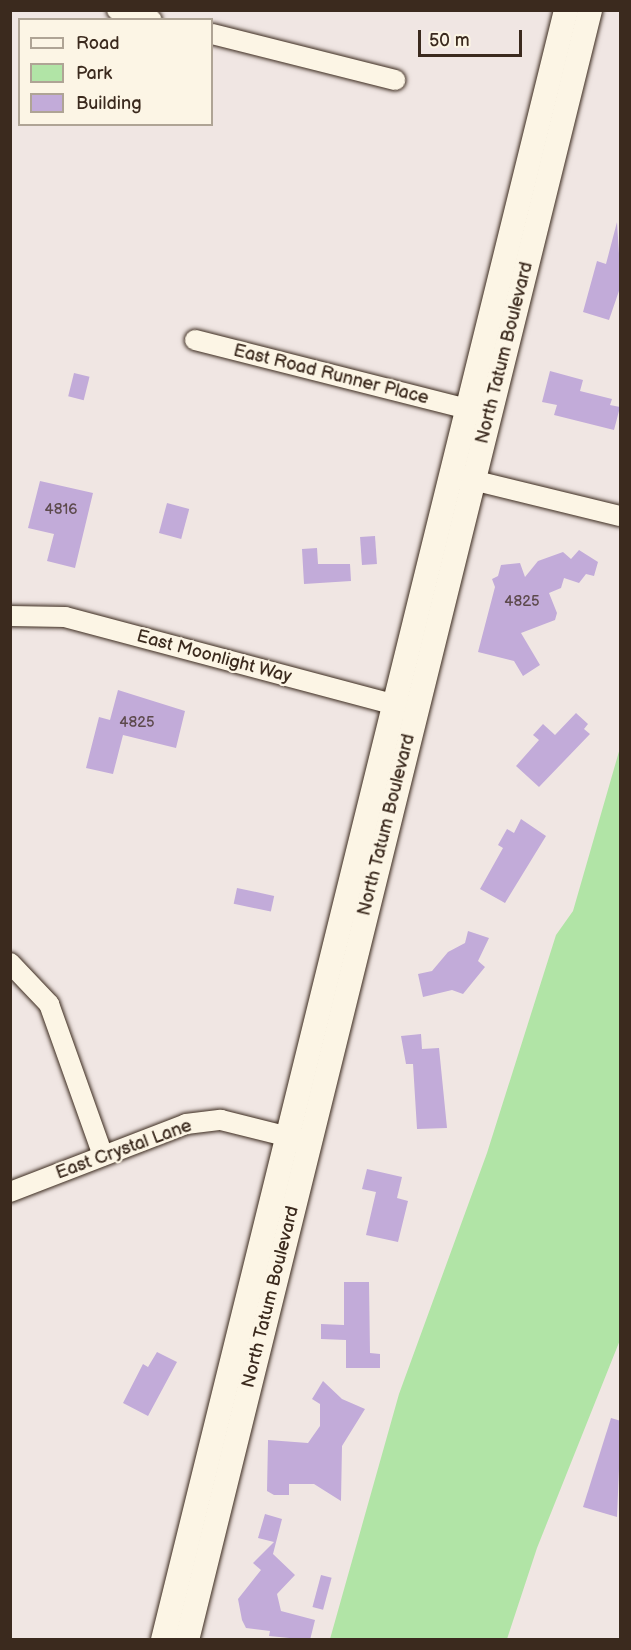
<!DOCTYPE html>
<style>
body{margin:0}
#map{position:relative;width:631px;height:1650px;overflow:hidden;background:#f0e6e3;font-family:"Balsamiq Sans",sans-serif}
div>[style]{position:absolute}
.green>*{inset:0;background:#b1e4a6}
.building>*{inset:0;background:#c2abd9;transform-origin:0 0}
.roads{filter:drop-shadow(0 0 2px #3b2a1e) drop-shadow(0 0 2px #3b2a1e)}
.minor>*{height:20px;margin:-10px;padding:0 10px;transform-origin:10px;border-radius:10px;background:#fcf5e5}
.major>*{height:24px;margin:-12px;padding:0 12px;transform-origin:12px;border-radius:12px;background:#fcf5e5}
span{translate:-50% -50%;white-space:nowrap;text-align:center;line-height:1.15;-webkit-text-stroke:4.5px #fcf5e5;paint-order:stroke}
.number-label{font-size:15px;color:#5d4a4d}
.number-label span{-webkit-text-stroke-width:0}
.street-label{font-size:18px;color:#3b2a1e}
.frame{position:absolute;inset:0;border:12px solid #3b2a1e;pointer-events:none}
.legend{position:absolute;left:18px;top:18px;width:195px;height:108px;box-sizing:border-box;background:#fcf5e5;border:2px solid #afa495;margin:0;padding:8px 10px;list-style:none;font-size:18px;color:#3b2a1e}
.legend li{display:flex;align-items:center;gap:12px;height:30px}
.legend b{width:30px;border:2px solid #afa495}
.scale{position:absolute;left:418px;top:30px;width:104px;height:27px;box-sizing:border-box;border:3px solid #3b2a1e;border-top:0;padding-left:8px;font-size:18px;line-height:21px;white-space:nowrap;color:#3b2a1e;-webkit-text-stroke:4px #fcf5e5;paint-order:stroke}
</style>
<div id="map">
<div class="green">
<div style="clip-path:polygon(620px 748px,620px 1340px,537px 1548px,507px 1639px,330px 1639px,399px 1394px,487px 1153px,556px 935px,573px 911px)"></div>
</div>
<div class="building">
<div style="clip-path:polygon(617px 222px,621px 285px,609px 320px,583px 312px,597px 261px,606px 264px)"></div>
<div style="clip-path:polygon(550px 371px,583px 380px,580px 391px,612px 399px,610px 405px,620px 407px,614px 430px,554px 415px,557px 405px,542px 402px)"></div>
<div style="left:74px;top:373px;width:16px;height:24px;rotate:14deg"></div>
<div style="clip-path:polygon(40px 481px,93px 493px,75px 568px,47px 561px,54px 534px,28px 528px)"></div>
<div style="left:167px;top:503px;width:23px;height:31px;rotate:15deg"></div>
<div style="left:375px;top:536px;width:28px;height:15px;rotate:86deg"></div>
<div style="clip-path:polygon(317px 548px,318px 564px,350px 564px,351px 581px,304px 584px,302px 549px)"></div>
<div style="clip-path:polygon(579px 550px,598px 562px,594px 576px,586px 574px,579px 583px,564px 578px,561px 588px,549px 593px,557px 613px,555px 620px,521px 633px,540px 665px,523px 676px,514px 661px,478px 652px,495px 587px,492px 579px,498px 576px,501px 565px,520px 563px,525px 577px,538px 561px,563px 552px,571px 559px)"></div>
<div style="clip-path:polygon(118px 690px,185px 711px,176px 748px,123px 735px,113px 774px,86px 768px,99px 717px,110px 720px)"></div>
<div style="clip-path:polygon(576px 713px,588px 724px,584px 729px,590px 734px,539px 787px,516px 766px,539px 740px,533px 735px,543px 724px,555px 735px)"></div>
<div style="clip-path:polygon(521px 819px,546px 836px,505px 903px,480px 889px,503px 848px,498px 845px,507px 829px,514px 833px)"></div>
<div style="left:237px;top:888px;width:38px;height:16px;rotate:12deg"></div>
<div style="clip-path:polygon(468px 931px,489px 938px,478px 961px,485px 967px,463px 994px,452px 990px,423px 997px,418px 974px,432px 971px,448px 952px,465px 943px)"></div>
<div style="clip-path:polygon(421px 1034px,422px 1049px,439px 1048px,447px 1128px,417px 1129px,413px 1064px,406px 1064px,401px 1036px)"></div>
<div style="clip-path:polygon(367px 1169px,402px 1177px,397px 1198px,408px 1201px,398px 1242px,366px 1235px,376px 1192px,362px 1189px)"></div>
<div style="clip-path:polygon(344px 1282px,369px 1282px,370px 1353px,380px 1354px,380px 1368px,346px 1368px,346px 1340px,321px 1339px,321px 1324px,344px 1325px)"></div>
<div style="clip-path:polygon(157px 1352px,177px 1362px,148px 1416px,123px 1403px,143px 1364px,148px 1367px)"></div>
<div style="clip-path:polygon(323px 1381px,342px 1399px,365px 1409px,342px 1446px,341px 1501px,314px 1484px,289px 1484px,289px 1495px,274px 1495px,267px 1491px,268px 1440px,308px 1443px,320px 1426px,320px 1404px,312px 1399px)"></div>
<div style="clip-path:polygon(611px 1418px,621px 1421px,617px 1517px,583px 1507px)"></div>
<div style="clip-path:polygon(265px 1514px,282px 1519px,273px 1554px,295px 1575px,277px 1594px,281px 1611px,315px 1620px,310px 1640px,269px 1636px,270px 1631px,246px 1628px,242px 1620px,238px 1599px,261px 1570px,253px 1563px,274px 1542px,258px 1538px)"></div>
<div style="left:321px;top:1575px;width:11px;height:33px;rotate:15deg"></div>
</div>
<div class="roads">
<div class="minor">
<div style="left:117px;top:10px;width:36px;rotate:16deg"></div>
<div style="left:212px;top:34px;width:189px;rotate:14.1deg"></div>
<div style="left:195px;top:340px;width:294px;rotate:14.2deg"></div>
<div style="left:460px;top:477px;width:165px;rotate:13.7deg"></div>
<div style="left:10px;top:616px;width:55px;rotate:1deg"></div>
<div style="left:65px;top:617px;width:354px;rotate:14.9deg"></div>
<div style="left:10px;top:963px;width:57px;rotate:46.4deg"></div>
<div style="left:49px;top:1004px;width:161px;rotate:70.4deg"></div>
<div style="left:10px;top:1192px;width:189px;rotate:-21.1deg"></div>
<div style="left:186px;top:1124px;width:35px;rotate:-7deg"></div>
<div style="left:221px;top:1120px;width:82px;rotate:14deg"></div>
</div>
<div class="major">
<div style="left:163px;top:1640px;width:1679px;rotate:-76.11deg"></div>
<div style="left:187px;top:1640px;width:1679px;rotate:-76.11deg"></div>
</div>
</div>
<div class="number-label">
<span style="left:61px;top:510px">4816</span>
<span style="left:522px;top:602px">4825</span>
<span style="left:137px;top:723px">4825</span>
</div>
<div class="street-label">
<span style="left:505px;top:353px;rotate:-76deg">North Tatum Boulevard</span>
<span style="left:331px;top:375px;rotate:14deg">East Road Runner Place</span>
<span style="left:214px;top:657px;rotate:15deg">East Moonlight Way</span>
<span style="left:387px;top:825px;rotate:-76deg">North Tatum Boulevard</span>
<span style="left:124px;top:1150px;rotate:-20deg">East Crystal Lane</span>
<span style="left:271px;top:1297px;rotate:-76deg">North Tatum Boulevard</span>
</div>
<div class="frame"></div>
<ul class="legend">
<li><b style="height:8px;background:#fcf5e5"></b>Road</li>
<li><b style="height:16px;background:#b1e4a6"></b>Park</li>
<li><b style="height:16px;background:#c2abd9"></b>Building</li>
</ul>
<div class="scale">50 m</div>
</div>
